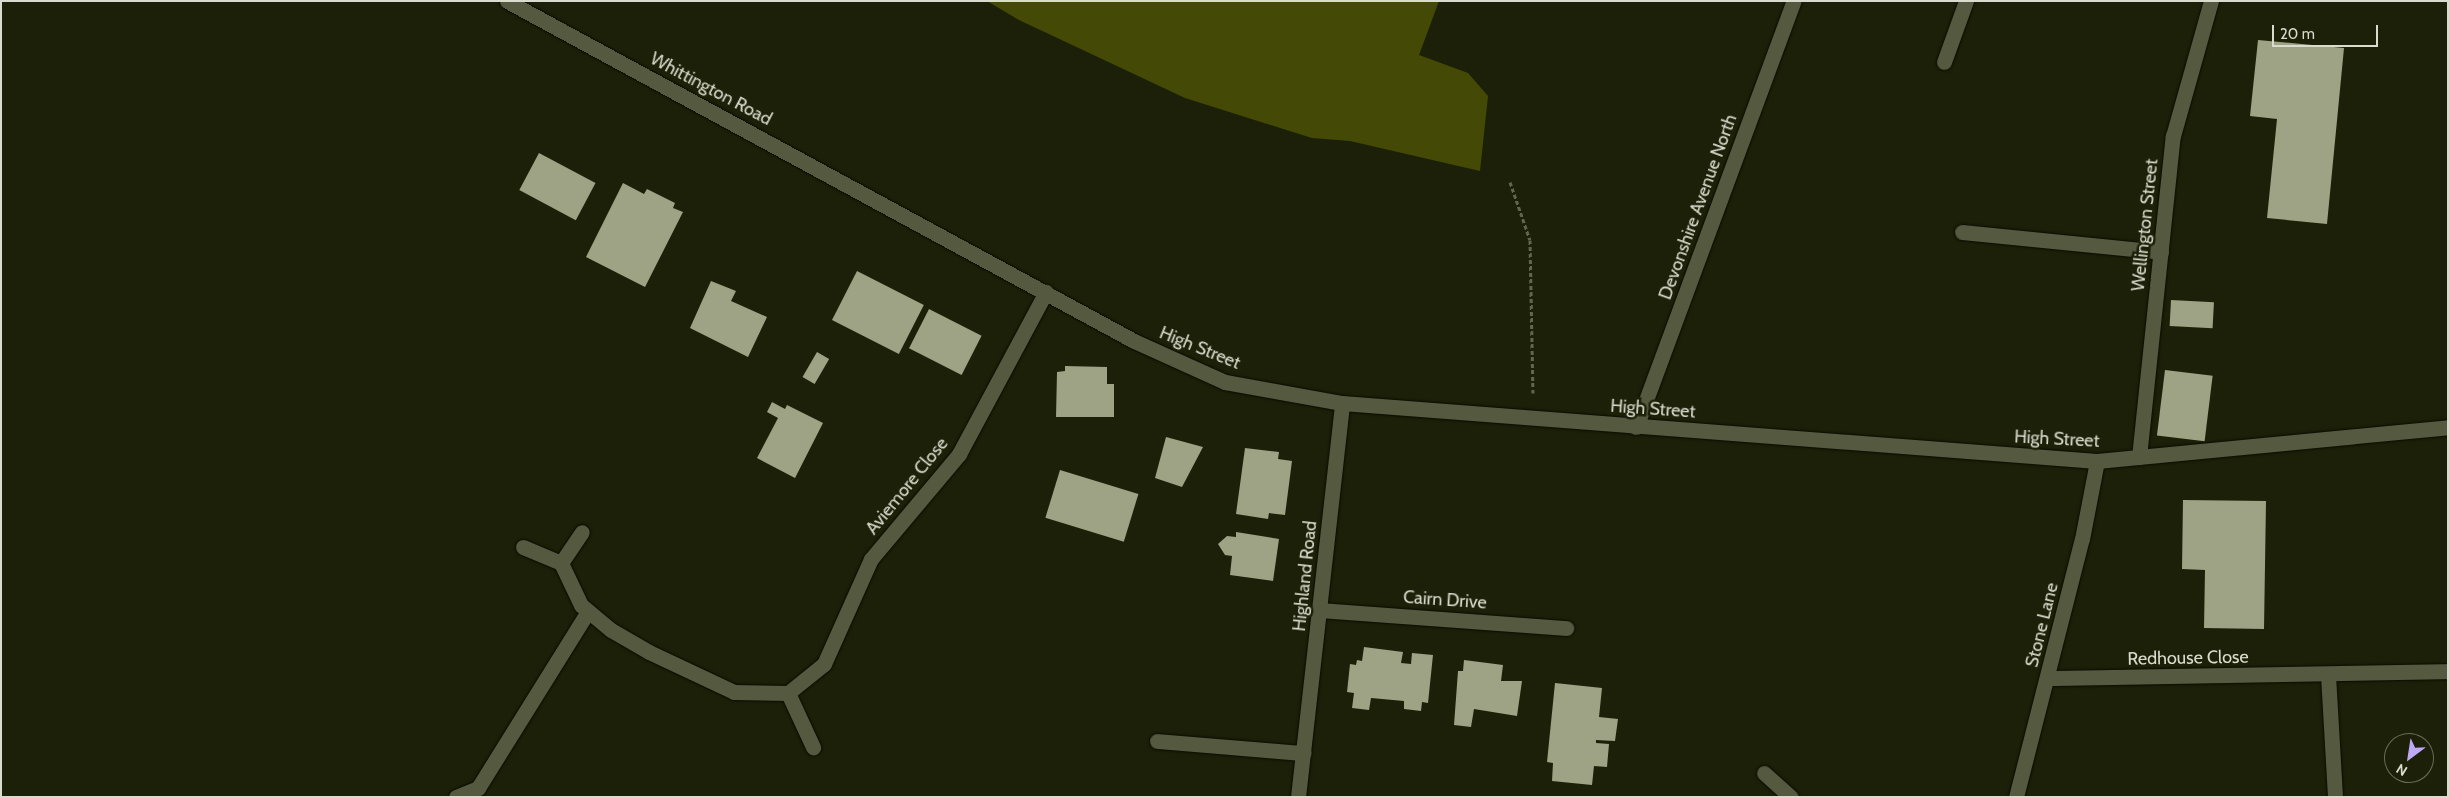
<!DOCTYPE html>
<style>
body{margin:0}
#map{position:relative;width:2449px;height:798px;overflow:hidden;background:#1d2008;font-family:Cabin,sans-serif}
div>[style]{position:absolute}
.green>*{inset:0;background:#444a06}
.building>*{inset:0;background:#9ea386;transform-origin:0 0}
.path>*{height:3px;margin-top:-1.5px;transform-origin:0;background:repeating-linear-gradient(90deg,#626550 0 4px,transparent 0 6.5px)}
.roads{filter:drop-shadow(0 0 1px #080a00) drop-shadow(0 0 1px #080a00)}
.lane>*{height:15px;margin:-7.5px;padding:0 7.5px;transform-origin:7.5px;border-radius:7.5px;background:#55593f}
.street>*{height:15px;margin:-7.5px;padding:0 7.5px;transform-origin:7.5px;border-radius:7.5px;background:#55593f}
.secondary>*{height:15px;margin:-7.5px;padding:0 7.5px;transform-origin:7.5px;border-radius:7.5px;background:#55593f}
span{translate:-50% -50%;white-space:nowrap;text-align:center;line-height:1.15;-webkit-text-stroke:5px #1d2008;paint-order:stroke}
.street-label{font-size:18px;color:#d9dccd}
.frame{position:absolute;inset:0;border:2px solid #d9dccd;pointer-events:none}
.north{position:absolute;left:2384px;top:733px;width:50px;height:50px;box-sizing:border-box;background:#1d2008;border:1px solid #686b57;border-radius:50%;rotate:211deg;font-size:14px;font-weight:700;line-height:20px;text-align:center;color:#d9dccd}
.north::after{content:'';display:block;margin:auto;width:18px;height:22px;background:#bda9f5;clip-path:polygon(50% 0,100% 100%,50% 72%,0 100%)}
.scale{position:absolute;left:2272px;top:25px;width:106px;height:22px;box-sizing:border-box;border:2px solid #d9dccd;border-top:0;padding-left:6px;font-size:15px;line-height:18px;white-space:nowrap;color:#d9dccd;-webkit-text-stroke:4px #1d2008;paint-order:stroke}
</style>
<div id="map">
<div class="green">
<div style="clip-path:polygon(987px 1px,1439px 1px,1419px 55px,1468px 73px,1488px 96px,1480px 171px,1350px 141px,1312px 138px,1185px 98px,1019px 20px)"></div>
</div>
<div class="building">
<div style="clip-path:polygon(2258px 40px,2344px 48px,2327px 224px,2267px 218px,2277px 119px,2250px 116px)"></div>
<div style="left:539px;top:153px;width:64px;height:42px;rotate:28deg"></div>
<div style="clip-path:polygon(623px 183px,644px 194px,647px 189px,675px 203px,673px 208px,683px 212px,645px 287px,586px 257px)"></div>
<div style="left:857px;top:271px;width:75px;height:55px;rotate:27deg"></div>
<div style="clip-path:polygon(711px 281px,736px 291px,731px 301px,767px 317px,748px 357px,690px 328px)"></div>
<div style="left:2171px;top:300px;width:43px;height:26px;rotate:3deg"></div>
<div style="left:929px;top:309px;width:59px;height:44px;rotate:27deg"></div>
<div style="left:817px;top:352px;width:14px;height:29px;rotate:30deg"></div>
<div style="clip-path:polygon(1065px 366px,1107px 367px,1107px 384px,1114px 384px,1114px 417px,1056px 417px,1057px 372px,1065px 371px)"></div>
<div style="left:2165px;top:370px;width:48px;height:66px;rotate:7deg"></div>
<div style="clip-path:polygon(772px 402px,785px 409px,787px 405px,823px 423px,795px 478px,757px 458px,778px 418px,767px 412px)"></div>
<div style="clip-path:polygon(1166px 437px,1203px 447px,1182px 487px,1155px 478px)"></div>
<div style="clip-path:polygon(1245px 448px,1279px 452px,1278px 459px,1292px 461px,1285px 515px,1269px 513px,1268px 519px,1236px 514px)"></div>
<div style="left:1060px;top:470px;width:82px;height:50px;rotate:17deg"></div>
<div style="clip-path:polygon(2183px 500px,2266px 501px,2264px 629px,2204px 628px,2205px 570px,2182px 569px)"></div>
<div style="clip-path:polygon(1236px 532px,1279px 539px,1273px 581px,1230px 575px,1232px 556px,1225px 555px,1218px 544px,1227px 536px,1236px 537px)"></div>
<div style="clip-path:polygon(1364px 647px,1403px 652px,1401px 663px,1411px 664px,1412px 653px,1433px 655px,1428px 703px,1422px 702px,1421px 711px,1404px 709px,1404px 701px,1371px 698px,1369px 710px,1352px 708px,1354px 693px,1347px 692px,1350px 664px,1356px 665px,1357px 660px,1362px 661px)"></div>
<div style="clip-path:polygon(1464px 660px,1503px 665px,1501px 681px,1522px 681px,1517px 716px,1474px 709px,1471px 727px,1454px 725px,1458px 671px,1463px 671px)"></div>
<div style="clip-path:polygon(1555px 683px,1602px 688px,1599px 717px,1618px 719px,1615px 741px,1596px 740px,1596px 743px,1609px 744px,1607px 767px,1594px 766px,1592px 785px,1552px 781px,1553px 763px,1547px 762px)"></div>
</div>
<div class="path">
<div style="left:1510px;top:182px;width:61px;rotate:71deg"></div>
<div style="left:1530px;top:240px;width:153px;rotate:88.9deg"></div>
</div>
<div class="roads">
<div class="lane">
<div style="left:1944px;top:62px;width:65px;rotate:-70.2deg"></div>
<div style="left:1962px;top:232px;width:200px;rotate:5.7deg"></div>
<div style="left:1764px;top:773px;width:36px;rotate:42deg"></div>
<div style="left:456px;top:797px;width:24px;rotate:-22deg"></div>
<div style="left:478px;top:788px;width:208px;rotate:-58.1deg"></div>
</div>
<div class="street">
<div style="left:1636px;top:427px;width:454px;rotate:-69.7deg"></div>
<div style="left:2139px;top:457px;width:323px;rotate:-84deg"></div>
<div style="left:2173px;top:136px;width:140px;rotate:-74.3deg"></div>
<div style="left:523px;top:547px;width:41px;rotate:22.8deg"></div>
<div style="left:561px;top:563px;width:37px;rotate:-56deg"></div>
<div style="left:561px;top:563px;width:47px;rotate:64.5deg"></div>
<div style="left:581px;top:605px;width:39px;rotate:40deg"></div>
<div style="left:611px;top:630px;width:44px;rotate:30.1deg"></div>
<div style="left:649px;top:652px;width:94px;rotate:25.2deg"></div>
<div style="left:734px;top:692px;width:54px;rotate:1.1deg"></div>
<div style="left:788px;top:693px;width:46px;rotate:-38.9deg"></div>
<div style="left:824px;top:664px;width:115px;rotate:-65.9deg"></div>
<div style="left:871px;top:559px;width:137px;rotate:-50deg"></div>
<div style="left:959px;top:454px;width:184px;rotate:-61.8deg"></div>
<div style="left:1320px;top:610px;width:247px;rotate:4.2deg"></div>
<div style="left:2328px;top:675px;width:122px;rotate:86.7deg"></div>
<div style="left:2048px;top:678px;width:400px;rotate:-1deg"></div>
<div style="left:788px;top:693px;width:60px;rotate:65.2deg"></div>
<div style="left:1157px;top:741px;width:147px;rotate:4.7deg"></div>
<div style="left:1298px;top:797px;width:396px;rotate:-83.6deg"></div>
<div style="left:2016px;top:797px;width:266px;rotate:-75.7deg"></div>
<div style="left:2082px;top:539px;width:79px;rotate:-79.1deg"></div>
</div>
<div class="secondary">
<div style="left:507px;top:1px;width:713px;rotate:28.47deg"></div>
<div style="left:1134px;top:341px;width:100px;rotate:24.3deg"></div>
<div style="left:1225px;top:382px;width:119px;rotate:10.2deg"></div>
<div style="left:1342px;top:403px;width:757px;rotate:4.39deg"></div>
<div style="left:2097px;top:461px;width:353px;rotate:-5.5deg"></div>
</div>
</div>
<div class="street-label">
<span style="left:711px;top:89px;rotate:28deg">Whittington Road</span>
<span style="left:1698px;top:207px;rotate:-70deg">Devonshire Avenue North</span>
<span style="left:2145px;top:225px;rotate:-84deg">Wellington Street</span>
<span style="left:1200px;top:348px;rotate:22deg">High Street</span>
<span style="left:1653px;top:409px;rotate:4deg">High Street</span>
<span style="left:2057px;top:439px;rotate:3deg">High Street</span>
<span style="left:907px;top:486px;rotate:-51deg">Aviemore Close</span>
<span style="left:1305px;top:576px;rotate:-84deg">Highland Road</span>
<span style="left:1445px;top:600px;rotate:4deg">Cairn Drive</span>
<span style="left:2042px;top:625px;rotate:-76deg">Stone Lane</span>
<span style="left:2188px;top:658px;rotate:-1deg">Redhouse Close</span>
</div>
<div class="frame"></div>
<div class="north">N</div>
<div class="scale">20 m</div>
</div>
